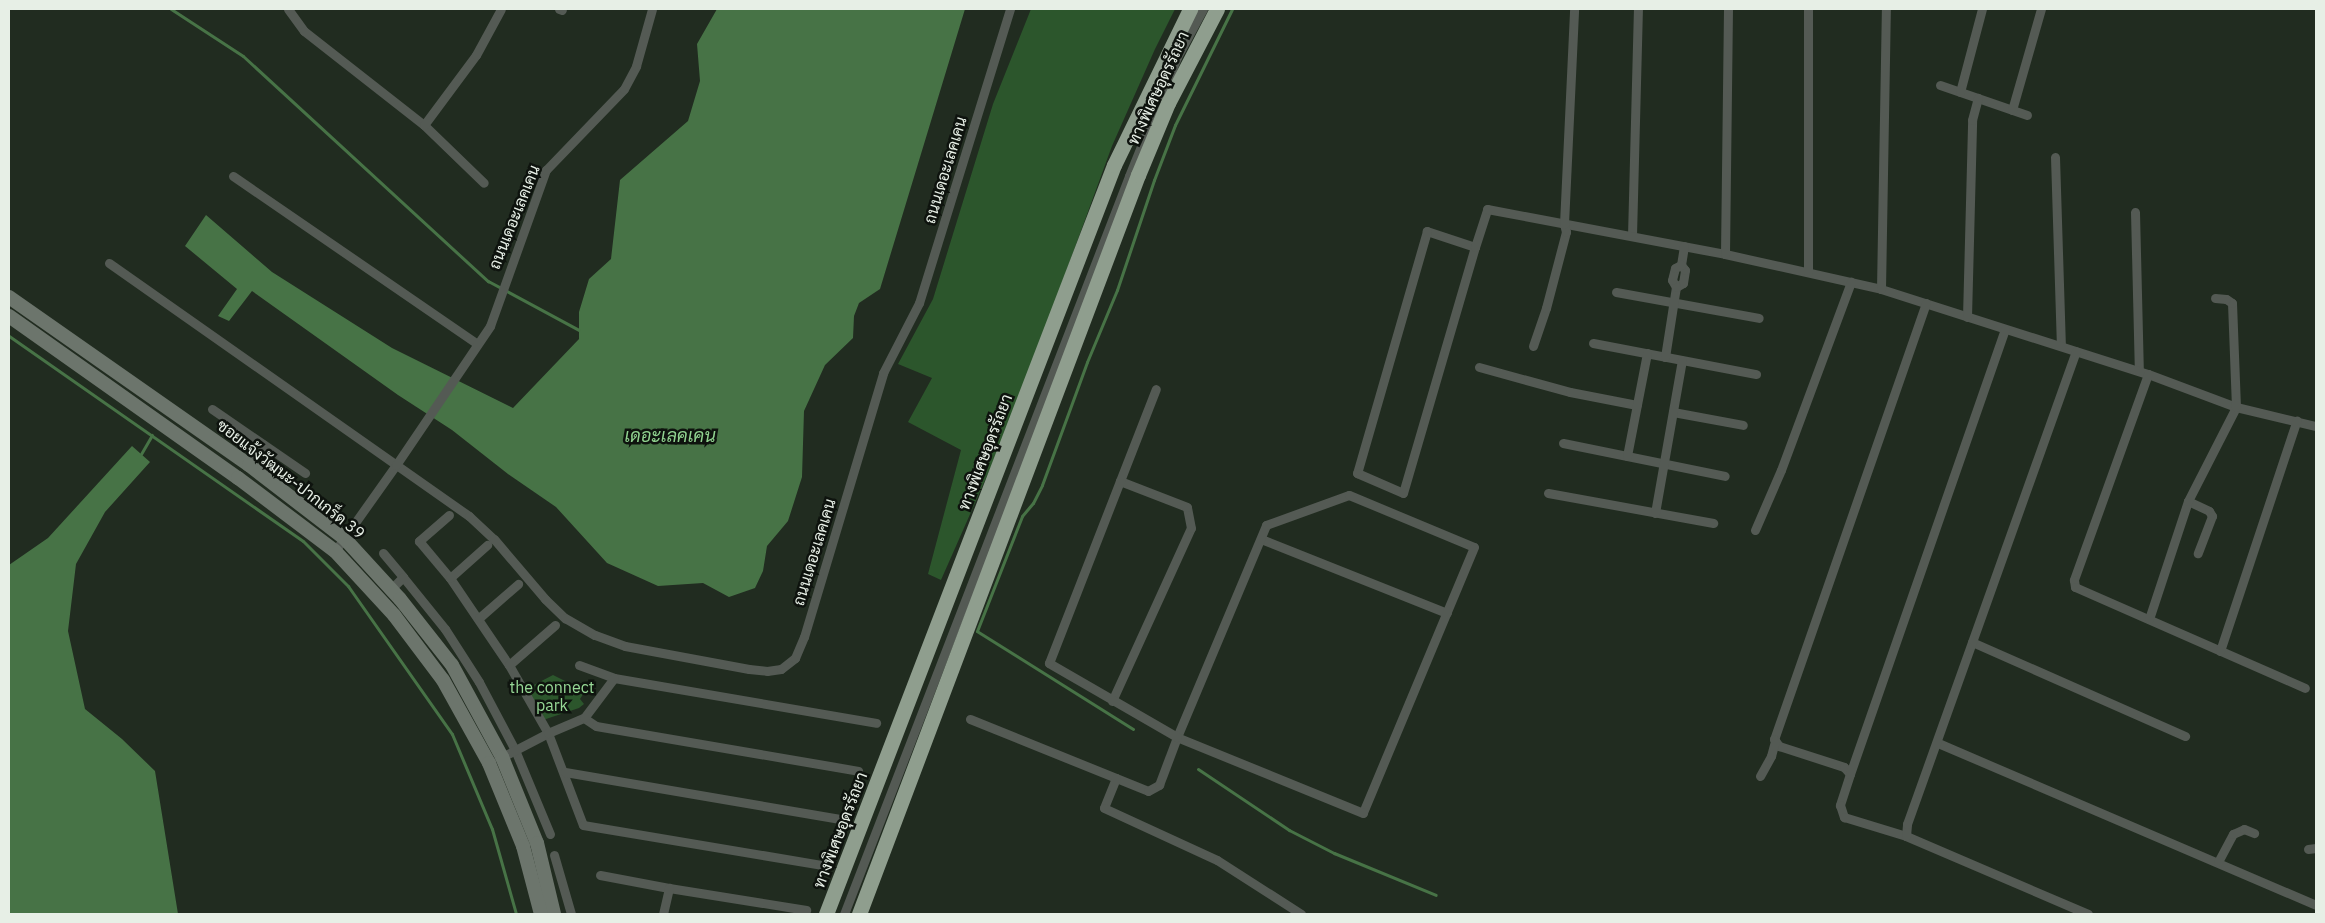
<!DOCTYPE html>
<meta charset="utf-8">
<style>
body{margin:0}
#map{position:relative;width:2325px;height:923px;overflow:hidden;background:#212c20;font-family:"IBM Plex Sans",Sarabun,sans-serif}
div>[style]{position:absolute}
.green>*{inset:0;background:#2c562c}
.water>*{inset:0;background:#477346}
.stream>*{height:3px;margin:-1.5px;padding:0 1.5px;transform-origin:1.5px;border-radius:1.5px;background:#477346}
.street>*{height:9px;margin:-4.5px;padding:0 4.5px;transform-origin:4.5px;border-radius:4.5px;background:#545a54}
.secondary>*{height:14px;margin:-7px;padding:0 7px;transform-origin:7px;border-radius:7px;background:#6c756c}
.highway>*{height:15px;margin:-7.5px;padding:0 7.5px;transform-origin:7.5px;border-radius:7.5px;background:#8f9e8e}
span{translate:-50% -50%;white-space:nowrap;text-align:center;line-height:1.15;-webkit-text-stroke:5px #0e130e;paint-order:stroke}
.street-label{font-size:16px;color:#e7efe6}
.park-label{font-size:16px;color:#97d996}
.water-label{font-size:18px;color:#91d390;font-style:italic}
.frame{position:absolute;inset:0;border:10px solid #e7efe6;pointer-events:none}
</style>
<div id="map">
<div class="green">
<div style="clip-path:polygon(1031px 9px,1175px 9px,1155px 49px,1112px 146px,1013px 417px,941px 580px,928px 574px,961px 450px,908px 422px,932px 378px,898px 364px,933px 299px,993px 104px)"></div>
<div style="clip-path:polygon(553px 675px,585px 691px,580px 699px,584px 704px,579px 708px,543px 720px,526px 689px)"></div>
</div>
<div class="water">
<div style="clip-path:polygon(717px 9px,965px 9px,880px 289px,859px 303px,854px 316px,853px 338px,825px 365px,804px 411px,802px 477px,788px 521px,767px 546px,763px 571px,755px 588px,729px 597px,703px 583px,658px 586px,607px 563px,556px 507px,508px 474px,452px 430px,398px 395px,252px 291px,229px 321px,218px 316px,237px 289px,185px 246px,206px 215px,272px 272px,392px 348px,513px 408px,579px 339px,579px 312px,589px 279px,611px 259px,620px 180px,688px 121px,700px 81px,697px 44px)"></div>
<div style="clip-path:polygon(132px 446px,150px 462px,105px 512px,76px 564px,68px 631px,85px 709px,122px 739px,155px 771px,178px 914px,9px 914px,9px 565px,48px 538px)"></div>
</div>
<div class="stream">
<div style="left:171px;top:9px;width:86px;rotate:33.1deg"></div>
<div style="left:243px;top:56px;width:333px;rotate:42.6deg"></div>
<div style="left:488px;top:281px;width:103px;rotate:28.3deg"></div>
<div style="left:9px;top:336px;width:358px;rotate:34.9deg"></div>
<div style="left:303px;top:541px;width:64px;rotate:45deg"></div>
<div style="left:348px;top:586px;width:181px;rotate:54.9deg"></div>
<div style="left:452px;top:734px;width:103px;rotate:67.2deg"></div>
<div style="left:492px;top:829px;width:88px;rotate:74.2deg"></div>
<div style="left:141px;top:454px;width:22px;rotate:-60deg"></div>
<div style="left:1133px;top:729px;width:184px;rotate:-147.9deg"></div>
<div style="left:977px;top:631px;width:123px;rotate:-68.6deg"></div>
<div style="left:1022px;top:516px;width:17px;rotate:-50deg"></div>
<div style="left:1033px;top:503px;width:20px;rotate:-63deg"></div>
<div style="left:1042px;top:485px;width:131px;rotate:-69.9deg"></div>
<div style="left:1087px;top:362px;width:78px;rotate:-67.4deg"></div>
<div style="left:1117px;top:290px;width:116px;rotate:-71.4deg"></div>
<div style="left:1154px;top:180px;width:59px;rotate:-69.1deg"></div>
<div style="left:1175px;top:125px;width:129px;rotate:-63.8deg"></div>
<div style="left:1198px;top:769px;width:110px;rotate:33.8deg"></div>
<div style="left:1289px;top:830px;width:51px;rotate:27.1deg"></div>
<div style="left:1334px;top:853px;width:110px;rotate:22.4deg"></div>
</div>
<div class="street">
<div style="left:288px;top:9px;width:27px;rotate:54deg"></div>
<div style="left:304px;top:31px;width:152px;rotate:38.1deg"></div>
<div style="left:424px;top:125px;width:83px;rotate:44deg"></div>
<div style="left:559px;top:9px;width:3px;rotate:18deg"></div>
<div style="left:1940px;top:85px;width:92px;rotate:19deg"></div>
<div style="left:1960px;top:92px;width:86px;rotate:-75.2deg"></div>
<div style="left:2012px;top:110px;width:105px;rotate:-74deg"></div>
<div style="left:424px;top:125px;width:87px;rotate:-53.4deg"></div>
<div style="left:476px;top:55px;width:52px;rotate:-61.5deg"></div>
<div style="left:2055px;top:157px;width:189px;rotate:88.2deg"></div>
<div style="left:233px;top:176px;width:296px;rotate:34.5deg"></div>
<div style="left:2135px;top:212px;width:159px;rotate:88.6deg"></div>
<div style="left:1632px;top:236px;width:227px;rotate:-88.5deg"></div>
<div style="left:1475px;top:247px;width:51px;rotate:-161.6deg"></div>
<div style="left:1427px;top:231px;width:252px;rotate:106.1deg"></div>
<div style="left:1357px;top:473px;width:50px;rotate:23.5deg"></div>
<div style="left:1403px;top:493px;width:256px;rotate:-73.7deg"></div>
<div style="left:1475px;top:247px;width:40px;rotate:-72deg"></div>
<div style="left:1487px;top:209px;width:242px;rotate:10.7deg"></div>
<div style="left:1725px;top:254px;width:160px;rotate:12.6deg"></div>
<div style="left:1881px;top:289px;width:280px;rotate:17.7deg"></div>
<div style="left:2148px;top:374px;width:94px;rotate:20.6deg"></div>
<div style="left:2236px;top:407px;width:82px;rotate:13.4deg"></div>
<div style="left:1725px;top:254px;width:245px;rotate:-89.3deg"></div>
<div style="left:109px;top:263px;width:440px;rotate:35.1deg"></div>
<div style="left:469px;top:516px;width:34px;rotate:43deg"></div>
<div style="left:494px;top:539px;width:79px;rotate:49.6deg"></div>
<div style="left:545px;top:599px;width:28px;rotate:44deg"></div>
<div style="left:565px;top:618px;width:34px;rotate:30deg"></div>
<div style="left:595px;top:635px;width:32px;rotate:20deg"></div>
<div style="left:625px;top:646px;width:126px;rotate:10.5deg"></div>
<div style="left:749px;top:669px;width:18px;rotate:6deg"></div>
<div style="left:767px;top:671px;width:14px;rotate:-8deg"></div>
<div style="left:781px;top:669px;width:18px;rotate:-38deg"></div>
<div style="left:795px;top:658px;width:23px;rotate:-67deg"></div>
<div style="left:804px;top:637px;width:276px;rotate:-73.3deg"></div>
<div style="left:883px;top:373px;width:79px;rotate:-62.8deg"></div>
<div style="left:919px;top:303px;width:308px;rotate:-72.8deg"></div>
<div style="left:1808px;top:272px;width:263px;rotate:-90deg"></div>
<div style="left:1676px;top:287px;width:8px;rotate:-30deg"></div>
<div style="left:1683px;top:283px;width:13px;rotate:-81deg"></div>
<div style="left:1685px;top:270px;width:6px;rotate:-129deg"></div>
<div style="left:1681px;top:265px;width:19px;rotate:-81deg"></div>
<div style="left:1881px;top:289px;width:280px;rotate:-89deg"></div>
<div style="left:1616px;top:292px;width:145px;rotate:10.3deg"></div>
<div style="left:1926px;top:303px;width:462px;rotate:109.2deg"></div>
<div style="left:1774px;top:739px;width:9px;rotate:54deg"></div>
<div style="left:1779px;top:746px;width:68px;rotate:17.9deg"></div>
<div style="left:1844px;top:767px;width:9px;rotate:49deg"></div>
<div style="left:1850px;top:774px;width:33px;rotate:108deg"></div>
<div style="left:1840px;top:805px;width:13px;rotate:72deg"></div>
<div style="left:1844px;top:817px;width:65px;rotate:17deg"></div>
<div style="left:1906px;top:836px;width:198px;rotate:23.2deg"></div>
<div style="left:1967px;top:317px;width:197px;rotate:-88.5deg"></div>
<div style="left:1972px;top:120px;width:23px;rotate:-75deg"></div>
<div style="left:1593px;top:343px;width:166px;rotate:10.8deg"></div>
<div style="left:1533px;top:346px;width:40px;rotate:-71.1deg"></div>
<div style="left:1546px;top:308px;width:79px;rotate:-75.3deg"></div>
<div style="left:1566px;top:232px;width:8px;rotate:-104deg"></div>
<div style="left:1564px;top:224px;width:215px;rotate:-87.3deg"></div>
<div style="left:1665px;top:357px;width:71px;rotate:-81.1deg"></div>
<div style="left:1676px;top:287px;width:8px;rotate:-120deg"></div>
<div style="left:1672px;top:280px;width:12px;rotate:-76deg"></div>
<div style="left:1675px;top:268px;width:7px;rotate:-27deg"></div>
<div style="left:1479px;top:367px;width:94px;rotate:15.4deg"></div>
<div style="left:1570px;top:392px;width:68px;rotate:11deg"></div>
<div style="left:2148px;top:374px;width:219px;rotate:109.8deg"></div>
<div style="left:2074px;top:580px;width:7px;rotate:82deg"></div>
<div style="left:2075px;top:587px;width:251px;rotate:23.7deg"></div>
<div style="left:212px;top:409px;width:113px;rotate:34.5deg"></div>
<div style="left:1673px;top:412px;width:71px;rotate:10.5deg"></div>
<div style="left:1563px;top:443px;width:165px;rotate:11.5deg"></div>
<div style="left:1627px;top:456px;width:105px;rotate:-79deg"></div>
<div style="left:249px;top:465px;width:25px;rotate:-56deg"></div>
<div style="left:1548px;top:493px;width:168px;rotate:10.3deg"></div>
<div style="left:2188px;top:501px;width:23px;rotate:25deg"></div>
<div style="left:2209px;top:511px;width:6px;rotate:59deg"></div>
<div style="left:2212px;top:516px;width:40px;rotate:111deg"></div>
<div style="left:1655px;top:513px;width:155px;rotate:-80deg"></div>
<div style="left:449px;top:515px;width:40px;rotate:139deg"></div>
<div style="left:419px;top:541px;width:48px;rotate:50deg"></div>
<div style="left:450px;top:578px;width:105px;rotate:55.9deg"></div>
<div style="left:509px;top:665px;width:78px;rotate:60.2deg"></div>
<div style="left:548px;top:733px;width:98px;rotate:69.2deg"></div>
<div style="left:583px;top:825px;width:243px;rotate:9.5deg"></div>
<div style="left:1755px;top:530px;width:65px;rotate:-66.6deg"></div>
<div style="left:1781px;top:470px;width:201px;rotate:-69.6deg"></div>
<div style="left:1261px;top:539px;width:200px;rotate:21.7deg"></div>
<div style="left:335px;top:551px;width:105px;rotate:-54.7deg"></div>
<div style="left:396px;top:465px;width:168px;rotate:-55.9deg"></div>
<div style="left:490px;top:326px;width:166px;rotate:-70.3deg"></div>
<div style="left:546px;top:170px;width:112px;rotate:-46.1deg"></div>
<div style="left:624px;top:89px;width:26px;rotate:-62deg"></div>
<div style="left:636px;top:66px;width:59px;rotate:-74.3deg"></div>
<div style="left:383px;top:553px;width:31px;rotate:50deg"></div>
<div style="left:450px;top:578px;width:50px;rotate:-41.7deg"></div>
<div style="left:391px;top:589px;width:17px;rotate:-45deg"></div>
<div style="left:403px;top:577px;width:67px;rotate:51.1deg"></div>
<div style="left:445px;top:629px;width:63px;rotate:57.3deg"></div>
<div style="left:479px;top:682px;width:77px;rotate:62.1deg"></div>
<div style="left:515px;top:750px;width:91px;rotate:67.4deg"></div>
<div style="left:479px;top:618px;width:52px;rotate:-41.1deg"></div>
<div style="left:2149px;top:619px;width:124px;rotate:-71.7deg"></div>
<div style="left:2188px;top:501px;width:106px;rotate:-62.9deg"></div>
<div style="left:2236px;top:407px;width:104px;rotate:-92.2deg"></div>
<div style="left:2232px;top:303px;width:7px;rotate:-146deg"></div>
<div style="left:2226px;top:299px;width:11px;rotate:-175deg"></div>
<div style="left:1972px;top:642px;width:233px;rotate:23.8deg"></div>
<div style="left:2220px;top:651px;width:243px;rotate:-71.6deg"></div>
<div style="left:509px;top:665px;width:61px;rotate:-41deg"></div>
<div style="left:579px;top:665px;width:37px;rotate:20deg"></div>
<div style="left:614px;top:678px;width:266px;rotate:9.7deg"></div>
<div style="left:1112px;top:701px;width:190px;rotate:-65.5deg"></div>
<div style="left:1191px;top:528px;width:21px;rotate:-101deg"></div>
<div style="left:1187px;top:507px;width:72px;rotate:-158.8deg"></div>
<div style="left:584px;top:718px;width:14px;rotate:34deg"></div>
<div style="left:596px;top:726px;width:266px;rotate:9.7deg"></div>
<div style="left:970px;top:719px;width:192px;rotate:22deg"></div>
<div style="left:1148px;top:791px;width:13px;rotate:-29deg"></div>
<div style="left:1159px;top:785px;width:51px;rotate:-69.4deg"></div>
<div style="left:1177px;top:737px;width:230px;rotate:-67.2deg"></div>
<div style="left:1266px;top:525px;width:88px;rotate:-19.9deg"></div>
<div style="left:1349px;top:495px;width:135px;rotate:22.6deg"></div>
<div style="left:1474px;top:547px;width:288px;rotate:112.7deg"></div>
<div style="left:1363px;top:813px;width:201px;rotate:-157.8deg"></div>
<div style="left:1177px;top:737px;width:148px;rotate:-150deg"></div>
<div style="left:1049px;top:663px;width:294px;rotate:-68.7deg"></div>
<div style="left:1938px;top:743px;width:411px;rotate:23.2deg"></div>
<div style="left:502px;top:757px;width:52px;rotate:-27.6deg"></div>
<div style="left:548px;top:733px;width:39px;rotate:-23deg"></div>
<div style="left:584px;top:718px;width:50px;rotate:-53.1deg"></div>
<div style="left:565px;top:772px;width:279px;rotate:9.7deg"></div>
<div style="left:1850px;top:774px;width:471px;rotate:-70.8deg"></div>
<div style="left:1760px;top:776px;width:23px;rotate:-61deg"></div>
<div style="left:1771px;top:756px;width:16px;rotate:-75deg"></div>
<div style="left:1116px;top:778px;width:32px;rotate:112deg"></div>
<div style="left:1104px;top:808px;width:124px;rotate:24.7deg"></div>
<div style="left:1217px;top:860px;width:100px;rotate:32.7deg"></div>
<div style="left:1906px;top:836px;width:12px;rotate:-85deg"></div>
<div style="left:1907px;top:824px;width:502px;rotate:-70.34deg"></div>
<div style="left:2308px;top:849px;width:8px;rotate:-7deg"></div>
<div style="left:554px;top:855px;width:61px;rotate:73.9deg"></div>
<div style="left:2218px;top:862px;width:32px;rotate:-62deg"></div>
<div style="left:2233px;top:834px;width:12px;rotate:-24deg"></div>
<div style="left:2244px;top:829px;width:11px;rotate:22deg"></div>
<div style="left:600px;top:875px;width:70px;rotate:10.7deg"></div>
<div style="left:669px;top:888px;width:139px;rotate:9.1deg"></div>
<div style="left:663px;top:914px;width:27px;rotate:-77deg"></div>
<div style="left:844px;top:914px;width:791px;rotate:-68.88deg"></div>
<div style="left:1129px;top:176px;width:128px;rotate:-68deg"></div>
<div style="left:1177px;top:57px;width:55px;rotate:-61.6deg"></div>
</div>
<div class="secondary">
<div style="left:9px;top:297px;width:293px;rotate:35deg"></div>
<div style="left:249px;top:465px;width:121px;rotate:37.6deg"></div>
<div style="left:345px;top:539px;width:81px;rotate:47.5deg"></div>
<div style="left:400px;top:599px;width:84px;rotate:51.8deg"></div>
<div style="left:452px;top:665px;width:105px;rotate:61.5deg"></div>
<div style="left:502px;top:757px;width:93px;rotate:67.9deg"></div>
<div style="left:537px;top:843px;width:73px;rotate:76.5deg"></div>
<div style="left:9px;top:316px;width:281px;rotate:35.3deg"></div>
<div style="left:238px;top:478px;width:121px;rotate:37deg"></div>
<div style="left:335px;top:551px;width:87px;rotate:47.3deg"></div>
<div style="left:394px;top:615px;width:81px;rotate:53deg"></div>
<div style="left:443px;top:680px;width:95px;rotate:61deg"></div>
<div style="left:489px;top:763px;width:90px;rotate:67.7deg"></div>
<div style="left:523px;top:846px;width:70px;rotate:75.2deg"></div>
</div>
<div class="highway">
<div style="left:826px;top:914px;width:802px;rotate:-68.97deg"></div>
<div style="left:1114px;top:165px;width:174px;rotate:-64deg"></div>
<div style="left:859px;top:914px;width:790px;rotate:-69.32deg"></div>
<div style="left:1138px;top:175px;width:78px;rotate:-67.4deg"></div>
<div style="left:1168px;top:103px;width:106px;rotate:-62.5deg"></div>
</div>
<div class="street-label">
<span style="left:1158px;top:88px;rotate:-65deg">ทางพิเศษอุดรรัถยา</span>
<span style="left:945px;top:170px;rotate:-73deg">ถนนเดอะเลคเคน</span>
<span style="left:514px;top:217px;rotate:-68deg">ถนนเดอะเลคเคน</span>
<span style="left:985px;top:452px;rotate:-69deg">ทางพิเศษอุดรรัถยา</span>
<span style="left:291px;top:479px;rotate:38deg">ซอยแจ้งวัฒนะ-ปากเกร็ด 39</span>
<span style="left:814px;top:552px;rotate:-73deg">ถนนเดอะเลคเคน</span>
<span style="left:840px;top:830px;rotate:-69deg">ทางพิเศษอุดรรัถยา</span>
</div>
<div class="park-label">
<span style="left:552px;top:696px">the connect<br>park</span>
</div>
<div class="water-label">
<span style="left:670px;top:436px">เดอะเลคเคน</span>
</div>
<div class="frame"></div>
</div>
